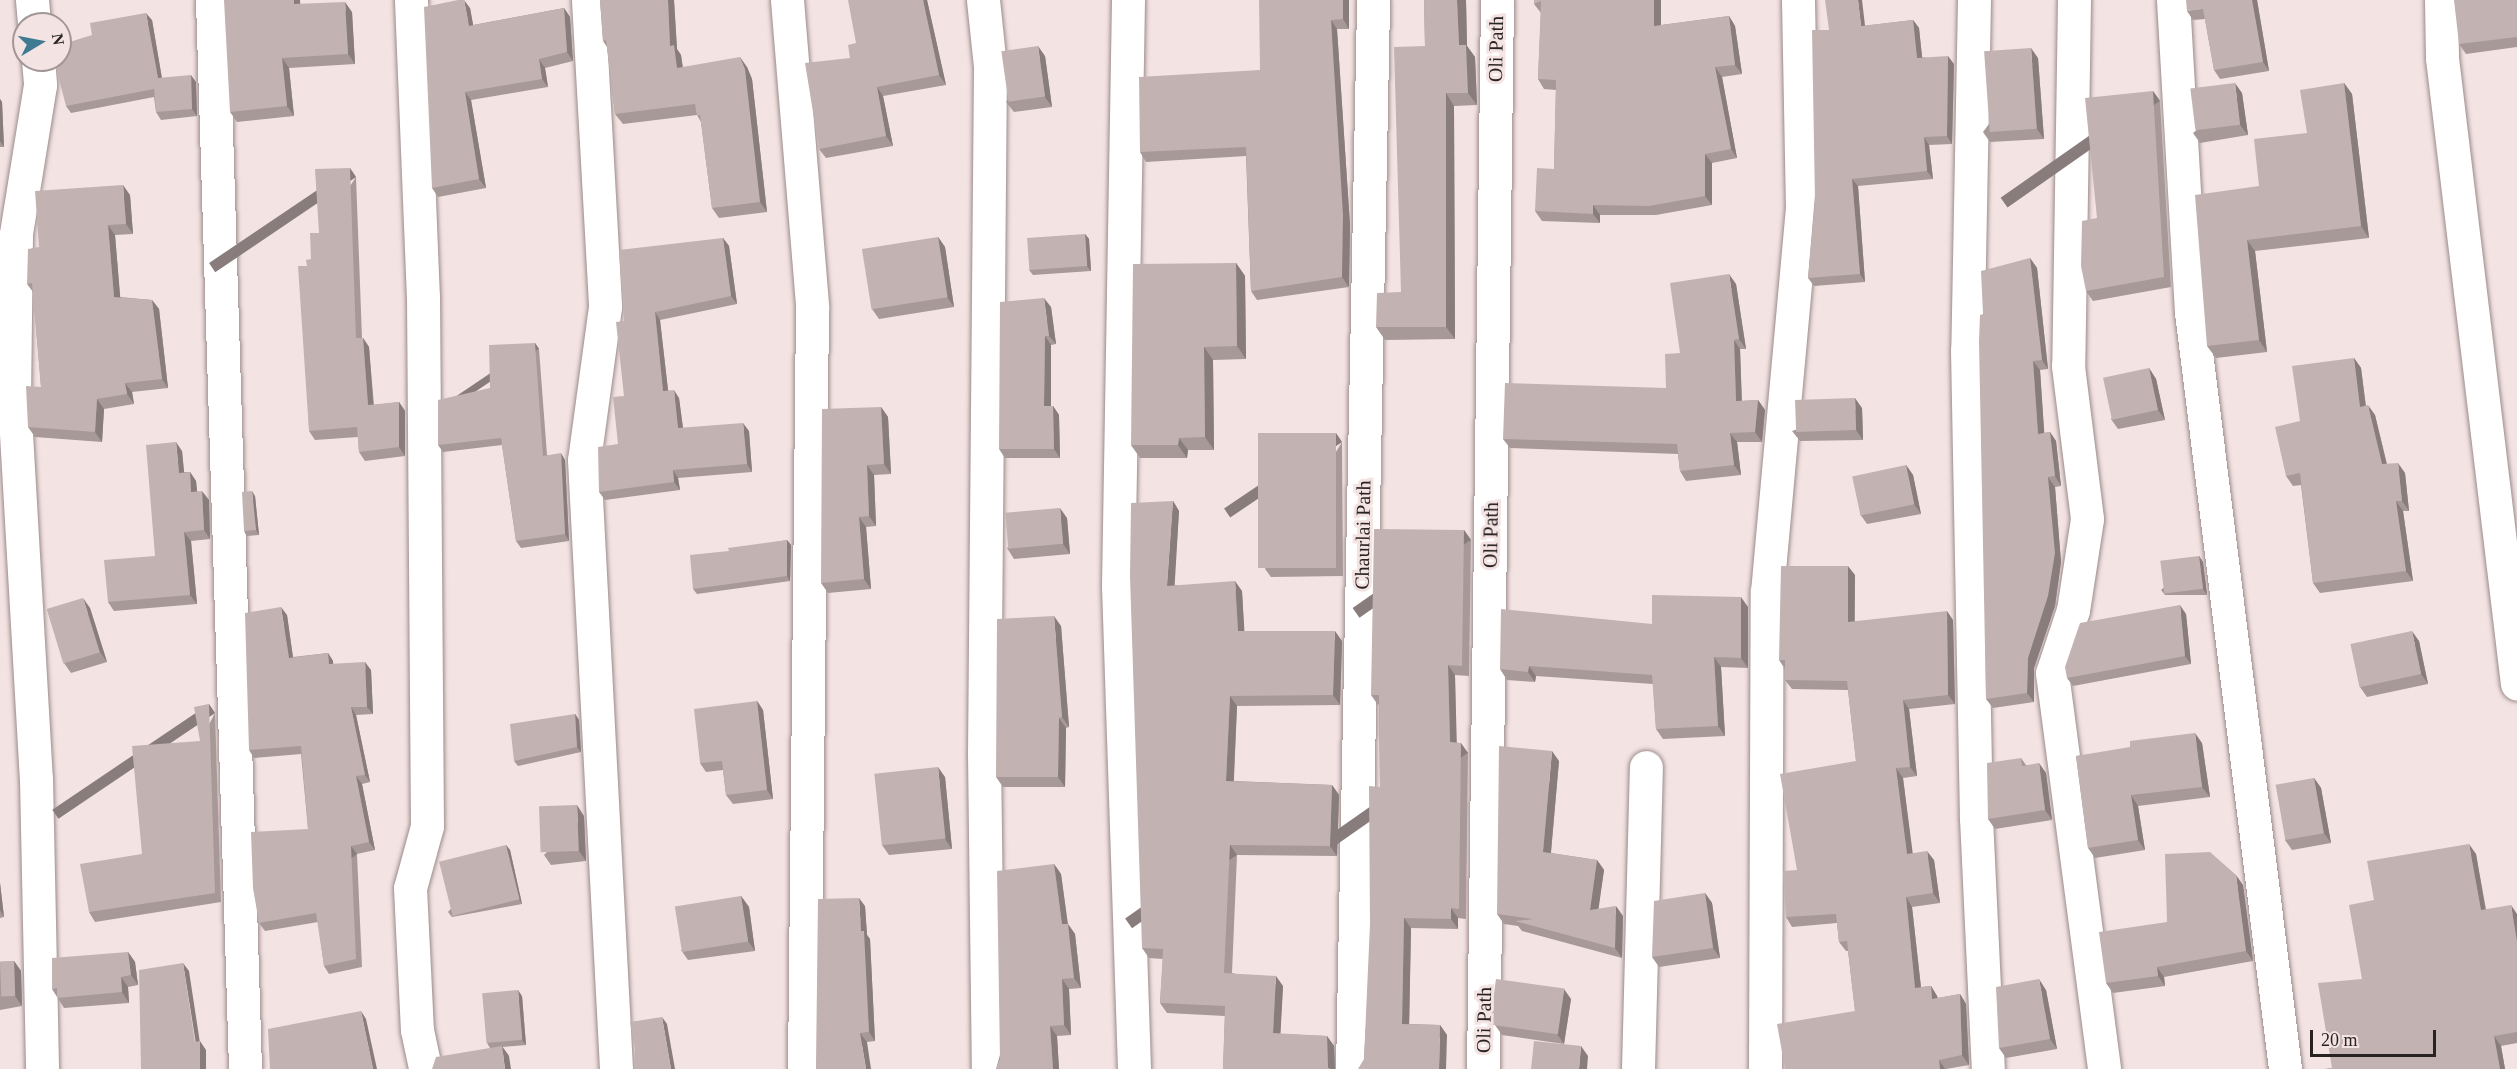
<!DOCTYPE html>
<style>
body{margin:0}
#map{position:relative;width:2517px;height:1069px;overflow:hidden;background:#f4e3e3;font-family:"Times New Roman",serif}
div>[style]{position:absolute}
.roads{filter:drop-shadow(0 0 2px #9b8b8b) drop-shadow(0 0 2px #9b8b8b)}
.street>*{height:33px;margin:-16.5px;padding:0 16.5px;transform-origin:16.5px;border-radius:16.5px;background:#fff}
.wall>*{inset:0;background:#a79998}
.shaded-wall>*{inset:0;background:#887d7c;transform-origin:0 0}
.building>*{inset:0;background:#c2b2b1;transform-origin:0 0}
span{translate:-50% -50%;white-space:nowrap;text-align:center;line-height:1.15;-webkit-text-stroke:6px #f4e3e3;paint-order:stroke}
.street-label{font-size:20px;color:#282222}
.north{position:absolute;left:12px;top:12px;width:60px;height:60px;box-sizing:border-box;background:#f4e3e3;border:2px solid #a29696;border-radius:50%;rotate:80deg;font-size:16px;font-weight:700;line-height:24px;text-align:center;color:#282222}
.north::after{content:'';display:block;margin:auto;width:21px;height:27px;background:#3f7992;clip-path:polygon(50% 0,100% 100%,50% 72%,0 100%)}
.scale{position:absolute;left:2310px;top:1030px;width:126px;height:27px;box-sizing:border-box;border:3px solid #282222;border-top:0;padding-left:8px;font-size:18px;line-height:21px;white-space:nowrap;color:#282222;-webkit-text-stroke:4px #f4e3e3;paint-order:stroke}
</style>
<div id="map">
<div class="roads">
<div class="street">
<div style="left:32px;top:0;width:24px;rotate:85deg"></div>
<div style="left:212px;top:0;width:1070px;rotate:88.23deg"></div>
<div style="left:411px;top:0;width:296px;rotate:87.7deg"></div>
<div style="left:423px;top:296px;width:530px;rotate:89.57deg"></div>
<div style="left:427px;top:826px;width:64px;rotate:105.3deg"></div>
<div style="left:410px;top:888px;width:142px;rotate:87.2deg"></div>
<div style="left:417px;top:1030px;width:40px;rotate:78deg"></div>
<div style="left:588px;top:0;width:307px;rotate:86.8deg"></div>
<div style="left:605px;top:307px;width:154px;rotate:97.8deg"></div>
<div style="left:584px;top:460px;width:610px;rotate:86.99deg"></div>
<div style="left:787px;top:0;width:308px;rotate:85.3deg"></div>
<div style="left:812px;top:307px;width:762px;rotate:90.6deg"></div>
<div style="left:983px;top:0;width:67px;rotate:84deg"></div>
<div style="left:990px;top:67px;width:686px;rotate:90.5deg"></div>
<div style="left:984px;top:753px;width:316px;rotate:89.3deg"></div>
<div style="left:1128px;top:0;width:586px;rotate:90.98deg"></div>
<div style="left:1118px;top:586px;width:483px;rotate:88.1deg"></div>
<div style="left:1974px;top:0;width:350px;rotate:91.1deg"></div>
<div style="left:1967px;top:350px;width:468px;rotate:88.9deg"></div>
<div style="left:1976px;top:818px;width:251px;rotate:87.3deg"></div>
<div style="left:2074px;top:0;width:366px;rotate:90.9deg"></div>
<div style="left:2068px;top:366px;width:154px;rotate:82.9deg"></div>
<div style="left:2087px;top:519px;width:92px;rotate:98.7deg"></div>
<div style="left:2073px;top:610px;width:66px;rotate:108.4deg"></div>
<div style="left:2052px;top:673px;width:399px;rotate:82.5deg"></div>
<div style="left:2173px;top:0;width:313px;rotate:86.7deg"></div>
<div style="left:2191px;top:312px;width:763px;rotate:82.92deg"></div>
<div style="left:2441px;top:0;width:58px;rotate:89deg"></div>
<div style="left:2442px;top:58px;width:630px;rotate:83.17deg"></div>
<div style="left:38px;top:60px;width:25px;rotate:85deg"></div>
<div style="left:40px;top:85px;width:151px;rotate:99.2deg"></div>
<div style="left:16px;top:234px;width:165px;rotate:90.7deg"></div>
<div style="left:14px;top:399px;width:381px;rotate:86.7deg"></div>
<div style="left:36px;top:779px;width:290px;rotate:88.8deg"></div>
<div style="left:1352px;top:1069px;width:1069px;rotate:-88.87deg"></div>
<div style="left:1483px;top:1069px;width:1069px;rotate:-89.25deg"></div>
<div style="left:1638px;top:1069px;width:302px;rotate:-88.5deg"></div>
<div style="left:1765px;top:1069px;width:477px;rotate:-89.8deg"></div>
<div style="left:1767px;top:592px;width:385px;rotate:-84.8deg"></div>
<div style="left:1802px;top:209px;width:209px;rotate:-91.1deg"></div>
</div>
</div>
<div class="wall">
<div style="clip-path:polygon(600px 0,674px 0,677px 49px,681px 55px,683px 67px,747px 67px,752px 79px,767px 212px,719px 218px,712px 208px,701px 122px,697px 115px,623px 124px,615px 114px,607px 47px,603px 41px)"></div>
<div style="clip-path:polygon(927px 0,946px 85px,883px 96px,893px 146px,826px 158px,819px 149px,856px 43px)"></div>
<div style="clip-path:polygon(1349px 0,1349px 29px,1337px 29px,1350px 225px,1349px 287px,1257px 300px,1251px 291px,1246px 156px,1146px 162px,1140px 152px,1260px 70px)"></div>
<div style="clip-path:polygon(1424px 0,1466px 0,1467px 46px,1475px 57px,1477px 105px,1454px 106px,1455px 339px,1385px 340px,1376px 327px,1401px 292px,1425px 46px)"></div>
<div style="clip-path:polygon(1534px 0,1661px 0,1661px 25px,1729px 16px,1735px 26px,1742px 74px,1722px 77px,1737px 158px,1712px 163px,1712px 205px,1656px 215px,1600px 215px,1600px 223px,1542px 221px,1535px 211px,1554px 169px,1556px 90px,1544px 89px,1538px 79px,1541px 13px,1534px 4px)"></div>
<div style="clip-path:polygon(2257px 0,2269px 71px,2220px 79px,2214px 70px,2205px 19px,2193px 20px,2187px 11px)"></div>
<div style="clip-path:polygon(2517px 0,2517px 47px,2466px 54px,2459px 44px)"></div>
<div style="clip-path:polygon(300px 4px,352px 12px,355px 64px,289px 68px,294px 116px,237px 122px,230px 112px)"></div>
<div style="clip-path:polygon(470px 8px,473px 25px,564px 8px,570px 17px,573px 61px,545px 68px,548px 87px,471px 100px,486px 188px,438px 197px,432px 188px)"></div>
<div style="clip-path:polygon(152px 20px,162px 78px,196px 82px,197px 116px,161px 120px,156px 112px,154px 97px,71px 113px,66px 106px)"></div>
<div style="clip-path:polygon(1913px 20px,1919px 28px,1922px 57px,1954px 64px,1952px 144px,1929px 145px,1933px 179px,1858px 186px,1865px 282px,1814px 286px,1808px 278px,1829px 30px)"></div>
<div style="clip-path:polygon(1045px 56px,1052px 107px,1014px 112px,1006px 102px)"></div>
<div style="clip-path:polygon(2038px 58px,2044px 139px,1990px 142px,1983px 132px)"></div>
<div style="clip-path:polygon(2344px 83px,2352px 94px,2369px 238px,2255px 251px,2267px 352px,2216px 358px,2207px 346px,2259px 186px,2307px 133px)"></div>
<div style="clip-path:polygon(2153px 91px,2160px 101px,2171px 287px,2093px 301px,2086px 291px,2097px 218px)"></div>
<div style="clip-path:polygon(2242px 93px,2248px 135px,2200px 143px,2193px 133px)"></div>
<div style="clip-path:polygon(0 99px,2px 102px,4px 147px,0 147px)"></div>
<div style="clip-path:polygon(356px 177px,362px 338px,363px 338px,369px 347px,374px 405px,399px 402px,405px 411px,405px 456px,365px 461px,359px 452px,358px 437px,315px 440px,309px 431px,307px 266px,311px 259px,319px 233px)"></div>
<div style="clip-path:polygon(130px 195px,133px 234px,115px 235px,120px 297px,152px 300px,159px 309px,168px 388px,132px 392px,134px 404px,104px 409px,102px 442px,35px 437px,28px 427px,41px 387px,33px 292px,27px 284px,39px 247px)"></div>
<div style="clip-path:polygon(1085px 234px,1089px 239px,1091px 271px,1033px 275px,1029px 270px)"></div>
<div style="clip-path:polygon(938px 237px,945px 247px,954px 307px,879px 319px,872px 309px)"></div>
<div style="clip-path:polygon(723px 238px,729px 246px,737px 304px,660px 320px,668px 390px,679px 398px,683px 428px,749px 431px,752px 472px,678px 478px,680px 490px,605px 500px,599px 492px,618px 444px,624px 396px,624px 321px)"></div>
<div style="clip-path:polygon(2030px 258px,2037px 268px,2048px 369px,2040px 370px,2044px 433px,2050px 432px,2056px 441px,2061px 486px,2055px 487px,2061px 562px,2055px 606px,2034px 668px,2034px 702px,1993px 708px,1986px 699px,1983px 314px)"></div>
<div style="clip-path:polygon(1236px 263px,1245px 276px,1246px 359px,1213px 360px,1214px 450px,1188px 450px,1187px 458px,1140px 458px,1131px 445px)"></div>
<div style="clip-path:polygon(1736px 284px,1746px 349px,1740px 349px,1742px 401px,1758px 400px,1765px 410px,1762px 442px,1737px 442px,1741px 475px,1686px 481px,1680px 471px,1678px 454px,1510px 448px,1503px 439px,1666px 388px,1680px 353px)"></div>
<div style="clip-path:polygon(1051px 307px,1056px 344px,1051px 345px,1051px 406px,1053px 406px,1059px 415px,1060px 458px,1005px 458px,999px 449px)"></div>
<div style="clip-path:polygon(535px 343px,539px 349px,547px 455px,565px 460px,569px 541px,521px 548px,516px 541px,502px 445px,443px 452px,438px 445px,490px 388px)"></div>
<div style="clip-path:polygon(2354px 358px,2361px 368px,2366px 406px,2375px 415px,2387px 464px,2405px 473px,2409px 511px,2403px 511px,2413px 581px,2320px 593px,2313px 583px,2301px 485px,2293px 486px,2286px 476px,2300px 421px)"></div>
<div style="clip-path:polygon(2149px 368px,2156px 379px,2165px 420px,2118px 429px,2111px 419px)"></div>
<div style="clip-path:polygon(881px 407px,888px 417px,891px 474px,874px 475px,876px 526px,866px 527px,871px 589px,828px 593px,821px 583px)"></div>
<div style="clip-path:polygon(1862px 408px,1863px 440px,1800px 441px,1792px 431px)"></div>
<div style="clip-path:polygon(1342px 442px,1343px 576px,1271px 577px,1265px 569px)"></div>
<div style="clip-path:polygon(182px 451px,184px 472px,190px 472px,196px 481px,197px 491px,209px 500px,210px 539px,191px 541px,197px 604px,114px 611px,108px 602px,155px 556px)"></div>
<div style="clip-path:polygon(1906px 465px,1913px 475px,1921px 514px,1867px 524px,1860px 514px)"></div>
<div style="clip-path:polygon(255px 496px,259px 535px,247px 536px,244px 531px)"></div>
<div style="clip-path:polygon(1173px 501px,1179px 511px,1174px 585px,1242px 591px,1244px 631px,1342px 641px,1340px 705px,1237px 706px,1234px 781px,1332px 785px,1339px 795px,1337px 856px,1237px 855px,1232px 973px,1283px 986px,1280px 1034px,1327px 1036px,1334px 1046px,1335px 1069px,1223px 1069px,1225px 1016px,1167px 1013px,1160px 1003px,1163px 959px,1149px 958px,1142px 948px)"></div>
<div style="clip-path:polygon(1067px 518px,1070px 554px,1014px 559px,1007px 548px)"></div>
<div style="clip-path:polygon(1464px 530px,1471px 540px,1469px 676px,1455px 675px,1456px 742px,1468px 753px,1466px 919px,1458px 918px,1458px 929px,1411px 928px,1409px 1024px,1440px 1025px,1447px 1035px,1364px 1059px,1380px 787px,1379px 704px,1378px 705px,1371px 695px)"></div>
<div style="clip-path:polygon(787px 540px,791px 545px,790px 581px,697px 594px,693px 589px,729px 551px)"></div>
<div style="clip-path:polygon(2199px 556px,2203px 562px,2207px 595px,2165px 595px,2161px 590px)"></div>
<div style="clip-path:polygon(1855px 575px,1855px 621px,1953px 620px,1955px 704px,1909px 709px,1917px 776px,1903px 778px,1912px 853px,1934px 860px,1940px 903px,1912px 907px,1921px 987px,1931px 986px,1937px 996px,1938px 998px,1960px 994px,1966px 1004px,1969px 1065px,1946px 1069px,1785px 1069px,1855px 1011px,1848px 951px,1846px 951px,1839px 942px,1837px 923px,1792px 927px,1786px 917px,1797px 870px,1856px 761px,1848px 690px,1792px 689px,1785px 680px,1785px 669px,1779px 660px)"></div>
<div style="clip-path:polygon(1748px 607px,1748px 668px,1721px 667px,1725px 736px,1663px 739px,1656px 729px,1653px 684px,1536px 676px,1535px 682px,1507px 680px,1500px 669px,1652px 624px)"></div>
<div style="clip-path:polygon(90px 608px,107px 662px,71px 673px,64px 663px)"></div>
<div style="clip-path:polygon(2186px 614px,2191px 664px,2073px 686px,2067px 678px)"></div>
<div style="clip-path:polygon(287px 615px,293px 657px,328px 653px,333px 661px,333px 664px,371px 670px,373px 714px,356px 715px,370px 782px,362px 784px,375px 850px,357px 854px,362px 967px,329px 974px,324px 966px,318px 922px,265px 931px,259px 923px,308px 829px,301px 754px,254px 758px,249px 750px)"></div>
<div style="clip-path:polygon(1061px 626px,1069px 727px,1066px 728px,1065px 787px,1003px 787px,996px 777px)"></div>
<div style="clip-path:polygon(2419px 641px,2428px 684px,2367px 697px,2360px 687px)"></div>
<div style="clip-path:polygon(757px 701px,763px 710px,773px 799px,733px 804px,726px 795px,723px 770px,706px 772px,700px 763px)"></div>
<div style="clip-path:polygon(215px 713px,221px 902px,95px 922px,89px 912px,142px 854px)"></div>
<div style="clip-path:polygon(575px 714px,579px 720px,581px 752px,518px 766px,514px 761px)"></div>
<div style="clip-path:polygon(2202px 743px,2210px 797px,2138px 806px,2145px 850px,2095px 858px,2088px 848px,2076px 756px)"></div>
<div style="clip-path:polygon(2021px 758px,2026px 765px,2046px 773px,2052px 820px,1995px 829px,1988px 819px)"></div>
<div style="clip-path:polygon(1559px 761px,1551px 853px,1597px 860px,1604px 870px,1598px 909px,1623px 916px,1622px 958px,1522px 931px,1518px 926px,1504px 924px,1497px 914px)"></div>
<div style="clip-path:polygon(945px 777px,952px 849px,889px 855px,882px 845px)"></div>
<div style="clip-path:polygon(2314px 778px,2321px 788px,2331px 843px,2292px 850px,2285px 840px)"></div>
<div style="clip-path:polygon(584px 816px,586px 861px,551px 865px,544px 855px)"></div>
<div style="clip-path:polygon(506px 845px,510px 850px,522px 904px,452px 917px,448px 912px)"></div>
<div style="clip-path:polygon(2476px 854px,2486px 909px,2517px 914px,2517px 1043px,2501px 1046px,2505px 1069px,2325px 1069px,2332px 1068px,2362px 979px,2374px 900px)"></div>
<div style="clip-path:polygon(1054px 864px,1061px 874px,1068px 924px,1075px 934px,1081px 988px,1069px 989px,1071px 1035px,1057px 1036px,1059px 1069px,996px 1069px)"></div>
<div style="clip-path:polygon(0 883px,4px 917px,0 918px)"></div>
<div style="clip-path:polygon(2243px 885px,2253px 961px,2164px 977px,2165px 986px,2113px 993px,2106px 983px,2167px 922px)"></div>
<div style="clip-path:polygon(1705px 893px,1712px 903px,1720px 958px,1659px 967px,1652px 957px)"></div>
<div style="clip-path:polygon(741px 896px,749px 907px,755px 951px,688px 960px,681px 950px)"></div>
<div style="clip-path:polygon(865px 906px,867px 935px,870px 939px,875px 1041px,867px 1042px,816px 1069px)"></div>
<div style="clip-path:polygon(128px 952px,135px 962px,138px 985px,128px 987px,129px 1003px,64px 1008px,52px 989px)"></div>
<div style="clip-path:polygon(14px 961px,21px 971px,22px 1006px,0 1010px,0 962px)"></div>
<div style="clip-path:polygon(2046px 990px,2057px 1049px,2006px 1058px,1999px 1048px)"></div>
<div style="clip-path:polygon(522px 996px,526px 1045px,502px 1047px,509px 1056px,490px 1048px,487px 1043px)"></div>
<div style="clip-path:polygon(1571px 999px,1564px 1044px,1502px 1035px,1495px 1025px)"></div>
</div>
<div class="shaded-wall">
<div style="clip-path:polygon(294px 0,300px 0,301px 14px,294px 4px)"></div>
<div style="clip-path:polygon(464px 0,470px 8px,475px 35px,469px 26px)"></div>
<div style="clip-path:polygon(668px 0,674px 0,677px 49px,681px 55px,684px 79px,677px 68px,670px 46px)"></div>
<div style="clip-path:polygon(923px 0,927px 0,946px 85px,939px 75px)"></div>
<div style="clip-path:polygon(1343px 0,1349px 0,1349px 29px,1343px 19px)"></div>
<div style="clip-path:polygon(1457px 0,1466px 0,1467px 46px,1475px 57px,1477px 105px,1468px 93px,1459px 45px)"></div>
<div style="clip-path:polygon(1654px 0,1661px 0,1661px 35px,1654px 26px)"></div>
<div style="clip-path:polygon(1858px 0,1862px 0,1866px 34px,1861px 26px)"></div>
<div style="clip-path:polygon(2252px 0,2257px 0,2269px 71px,2263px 62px)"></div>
<div style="clip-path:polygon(345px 2px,352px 12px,355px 64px,348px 54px)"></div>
<div style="clip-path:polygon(564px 8px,570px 17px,573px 61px,567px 52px)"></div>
<div style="clip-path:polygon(146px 13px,152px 20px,163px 85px,158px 78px)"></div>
<div style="clip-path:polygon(1729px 16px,1735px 26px,1742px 74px,1735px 65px)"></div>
<div style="clip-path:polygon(1331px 20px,1337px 29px,1350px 225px,1349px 287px,1342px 277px)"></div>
<div style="clip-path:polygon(1913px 20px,1919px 28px,1923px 66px,1917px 58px)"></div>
<div style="clip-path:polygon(1038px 46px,1045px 56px,1052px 107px,1045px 97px)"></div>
<div style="clip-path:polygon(2031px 48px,2038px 58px,2044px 139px,2037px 129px)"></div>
<div style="clip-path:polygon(1948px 56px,1954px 64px,1952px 144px,1947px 136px)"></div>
<div style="clip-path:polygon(740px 57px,747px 67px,752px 79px,767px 212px,760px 202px)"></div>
<div style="clip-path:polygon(282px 58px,289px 68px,294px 116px,287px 106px)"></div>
<div style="clip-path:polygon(539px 59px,545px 68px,548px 87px,542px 79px)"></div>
<div style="clip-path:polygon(1715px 67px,1722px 77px,1737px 158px,1731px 149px)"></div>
<div style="clip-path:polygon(191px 75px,196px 82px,197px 116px,192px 109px)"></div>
<div style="clip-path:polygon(2235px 83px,2242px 93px,2248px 135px,2240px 125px)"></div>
<div style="clip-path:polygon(2344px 83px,2352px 94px,2369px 238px,2361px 226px)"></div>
<div style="clip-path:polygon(877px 87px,883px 96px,893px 146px,886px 136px)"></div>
<div style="left:2153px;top:91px;width:12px;height:186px;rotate:55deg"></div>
<div style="clip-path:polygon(465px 92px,471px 100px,486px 188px,479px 179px)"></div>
<div style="clip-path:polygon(1446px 93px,1454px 106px,1455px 339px,1446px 327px)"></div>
<div style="clip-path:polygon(0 99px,2px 102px,4px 147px,0 141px)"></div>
<div style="clip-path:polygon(1924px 137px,1929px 145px,1933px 179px,1927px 171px)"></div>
<div style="clip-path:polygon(1705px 154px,1712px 163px,1712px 205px,1705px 196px)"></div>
<div style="left:350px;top:168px;width:11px;height:170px;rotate:56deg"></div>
<div style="clip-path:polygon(1852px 179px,1858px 186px,1865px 282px,1860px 274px)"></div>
<div style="clip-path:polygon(123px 185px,130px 195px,133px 234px,126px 224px)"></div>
<div style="clip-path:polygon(1593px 205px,1600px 215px,1600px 223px,1593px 214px)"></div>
<div style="clip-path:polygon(108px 225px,115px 235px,121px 306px,114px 297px)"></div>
<div style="clip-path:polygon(1085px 234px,1089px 239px,1091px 271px,1087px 266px)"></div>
<div style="clip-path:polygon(938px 237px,945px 247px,954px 307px,947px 297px)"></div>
<div style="clip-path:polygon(723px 238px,729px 246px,737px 304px,731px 296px)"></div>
<div style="clip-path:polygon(2247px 240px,2255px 251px,2267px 352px,2259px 340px)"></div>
<div style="clip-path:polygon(2030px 258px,2037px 268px,2048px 369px,2042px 360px)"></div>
<div style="clip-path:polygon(1236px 263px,1245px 276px,1246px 359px,1237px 346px)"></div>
<div style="clip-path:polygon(1729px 274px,1736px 284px,1746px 349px,1739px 339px)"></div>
<div style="clip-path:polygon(1044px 298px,1051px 307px,1056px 344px,1049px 336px)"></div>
<div style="clip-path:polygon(152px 300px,159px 309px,168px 388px,162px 379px)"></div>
<div style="clip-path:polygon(655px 312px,660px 320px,669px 399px,663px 391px)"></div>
<div style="clip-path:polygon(1045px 336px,1051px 345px,1051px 415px,1044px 406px)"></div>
<div style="clip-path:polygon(363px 338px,369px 347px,374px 414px,368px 405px)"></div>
<div style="clip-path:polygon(1734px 340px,1740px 349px,1742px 410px,1736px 401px)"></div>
<div style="left:535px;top:343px;width:7px;height:113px;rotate:56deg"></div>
<div style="clip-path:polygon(1204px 347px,1213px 360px,1214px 450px,1205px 437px)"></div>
<div style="clip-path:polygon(2354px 358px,2361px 368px,2367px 417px,2360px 407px)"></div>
<div style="clip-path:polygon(2033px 361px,2040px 370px,2045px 443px,2038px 434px)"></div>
<div style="clip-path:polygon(2149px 368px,2156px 379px,2165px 420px,2158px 410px)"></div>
<div style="clip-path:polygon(125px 383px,132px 392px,134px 404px,127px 394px)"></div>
<div style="clip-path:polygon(674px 390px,679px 398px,684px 436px,678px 428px)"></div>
<div style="clip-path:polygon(1855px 398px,1862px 408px,1863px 440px,1856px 430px)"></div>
<div style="clip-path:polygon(97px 399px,104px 409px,102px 442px,95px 432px)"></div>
<div style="clip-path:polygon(1758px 400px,1765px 410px,1762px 442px,1755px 432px)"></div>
<div style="clip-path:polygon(399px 402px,405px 411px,405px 456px,399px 447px)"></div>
<div style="clip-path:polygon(2368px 405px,2375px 415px,2389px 474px,2382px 464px)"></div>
<div style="clip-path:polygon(1053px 406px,1059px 415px,1060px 458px,1054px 449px)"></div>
<div style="clip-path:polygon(881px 407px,888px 417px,891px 474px,884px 464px)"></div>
<div style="clip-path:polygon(743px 423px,749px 431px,752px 472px,747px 464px)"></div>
<div style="clip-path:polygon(2050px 432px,2056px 441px,2061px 486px,2055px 476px)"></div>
<div style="left:1336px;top:433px;width:11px;height:135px;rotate:56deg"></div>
<div style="clip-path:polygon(1730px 433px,1737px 442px,1741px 475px,1734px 465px)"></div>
<div style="clip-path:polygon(1179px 438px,1188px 450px,1187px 458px,1178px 445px)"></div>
<div style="clip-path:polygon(176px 442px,182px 451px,185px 482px,179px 473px)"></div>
<div style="clip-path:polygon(561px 453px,565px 460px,569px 541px,565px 534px)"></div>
<div style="clip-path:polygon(2398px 463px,2405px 473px,2409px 511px,2402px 501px)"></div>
<div style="clip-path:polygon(867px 465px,874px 475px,876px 526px,869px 516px)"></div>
<div style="clip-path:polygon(1906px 465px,1913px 475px,1921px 514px,1914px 504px)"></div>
<div style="clip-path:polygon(673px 470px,678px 478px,680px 490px,674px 482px)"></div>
<div style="clip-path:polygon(190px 472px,196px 481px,198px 501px,191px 492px)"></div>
<div style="clip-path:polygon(2048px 477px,2055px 487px,2061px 562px,2055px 606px,2034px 668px,2034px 702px,2027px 693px,2028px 658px)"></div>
<div style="clip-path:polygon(202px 491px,209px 500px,210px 539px,204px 530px)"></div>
<div style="clip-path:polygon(252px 491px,255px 496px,259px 535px,256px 530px)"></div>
<div style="clip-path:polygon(1173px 501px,1179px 511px,1174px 596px,1167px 586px)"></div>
<div style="clip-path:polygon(2396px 501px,2403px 511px,2413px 581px,2406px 571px)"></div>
<div style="clip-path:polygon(1060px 508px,1067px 518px,1070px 554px,1063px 544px)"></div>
<div style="clip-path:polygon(859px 517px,866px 527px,871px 589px,864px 579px)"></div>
<div style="left:1464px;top:530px;width:12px;height:136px;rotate:55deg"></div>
<div style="clip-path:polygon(184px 532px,191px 541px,197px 604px,190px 595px)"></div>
<div style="clip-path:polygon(787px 540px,791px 545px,790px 581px,787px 576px)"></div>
<div style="clip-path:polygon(2199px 556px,2203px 562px,2207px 595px,2203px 589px)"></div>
<div style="clip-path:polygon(1848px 566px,1855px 575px,1854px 632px,1848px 622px)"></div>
<div style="clip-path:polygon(1235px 581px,1242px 591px,1245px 641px,1238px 631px)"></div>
<div style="clip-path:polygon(1741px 597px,1748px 607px,1748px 668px,1741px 658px)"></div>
<div style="clip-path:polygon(83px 598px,90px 608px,107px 662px,100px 652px)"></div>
<div style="clip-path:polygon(2180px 605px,2186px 614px,2191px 664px,2185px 656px)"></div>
<div style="clip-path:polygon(281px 607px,287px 615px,294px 665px,289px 658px)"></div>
<div style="clip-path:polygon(1947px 611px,1953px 620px,1955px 704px,1948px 695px)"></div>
<div style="clip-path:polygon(1054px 616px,1061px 626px,1069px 727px,1062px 717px)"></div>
<div style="clip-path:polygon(1335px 631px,1342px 641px,1340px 705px,1333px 695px)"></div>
<div style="clip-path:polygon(2412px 631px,2419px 641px,2428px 684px,2421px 674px)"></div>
<div style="clip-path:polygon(328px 653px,333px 661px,334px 672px,329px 664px)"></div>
<div style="clip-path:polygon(1714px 657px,1721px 667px,1725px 736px,1718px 726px)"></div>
<div style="clip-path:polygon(365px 662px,371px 670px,373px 714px,367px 707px)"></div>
<div style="clip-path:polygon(1448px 665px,1455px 675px,1457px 751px,1450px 742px)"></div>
<div style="clip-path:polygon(1529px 666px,1536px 676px,1535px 682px,1528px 672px)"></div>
<div style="clip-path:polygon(1230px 696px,1237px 706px,1233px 791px,1226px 781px)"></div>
<div style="clip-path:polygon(1903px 700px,1909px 709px,1917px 776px,1910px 767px)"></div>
<div style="clip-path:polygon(757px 701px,763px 710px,773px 799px,767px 790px)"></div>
<div style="left:209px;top:704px;width:11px;height:189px;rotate:56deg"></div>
<div style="clip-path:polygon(351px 707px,356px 715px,370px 782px,365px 775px)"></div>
<div style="clip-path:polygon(575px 714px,579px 720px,581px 752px,577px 747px)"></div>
<div style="clip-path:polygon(1059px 718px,1066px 728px,1065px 787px,1058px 777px)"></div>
<div style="clip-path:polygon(2195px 733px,2202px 743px,2210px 797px,2202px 787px)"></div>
<div style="left:1461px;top:743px;width:12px;height:166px;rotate:55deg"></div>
<div style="clip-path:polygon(1552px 751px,1559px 761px,1550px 862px,1543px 852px)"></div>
<div style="clip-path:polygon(2039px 763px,2046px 773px,2052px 820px,2045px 810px)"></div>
<div style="clip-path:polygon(938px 767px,945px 777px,952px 849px,945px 839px)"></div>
<div style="clip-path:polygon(1896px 768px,1903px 778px,1914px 863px,1907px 854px)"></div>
<div style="clip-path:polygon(356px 776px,362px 784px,375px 850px,369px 842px)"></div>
<div style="clip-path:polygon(2314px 778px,2321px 788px,2331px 843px,2324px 833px)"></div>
<div style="clip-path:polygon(1332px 785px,1339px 795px,1337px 856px,1330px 846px)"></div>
<div style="clip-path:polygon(2131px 795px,2138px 806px,2145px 850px,2138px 840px)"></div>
<div style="clip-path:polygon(577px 805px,584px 816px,586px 861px,579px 851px)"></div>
<div style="clip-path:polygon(2469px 844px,2476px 854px,2487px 919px,2481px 910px)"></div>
<div style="clip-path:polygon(506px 845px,510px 850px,522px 904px,519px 899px)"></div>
<div style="left:1230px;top:845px;width:12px;height:128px;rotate:55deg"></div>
<div style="left:351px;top:846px;width:10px;height:113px;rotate:53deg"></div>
<div style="clip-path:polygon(1927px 851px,1934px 860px,1940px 903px,1933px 893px)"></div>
<div style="clip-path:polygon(1597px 860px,1604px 870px,1597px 920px,1590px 910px)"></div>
<div style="clip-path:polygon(1054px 864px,1061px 874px,1069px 934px,1068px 924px,1075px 934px,1081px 988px,1074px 978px,1062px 924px)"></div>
<div style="clip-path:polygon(2236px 875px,2243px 885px,2253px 961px,2246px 951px)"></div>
<div style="clip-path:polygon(0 883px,4px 917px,0 910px)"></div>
<div style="clip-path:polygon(1705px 893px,1712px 903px,1720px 958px,1713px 948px)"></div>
<div style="clip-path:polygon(741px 896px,749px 907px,755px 951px,748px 941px)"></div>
<div style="clip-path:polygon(1906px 897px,1912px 907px,1922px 997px,1915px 988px)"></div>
<div style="clip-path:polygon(859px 898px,865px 906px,867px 935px,870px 939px,875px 1041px,869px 1032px,861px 931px)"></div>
<div style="clip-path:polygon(2511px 905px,2517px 914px,2517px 942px)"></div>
<div style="clip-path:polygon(1616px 906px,1623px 916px,1622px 958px,1615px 948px)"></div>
<div style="clip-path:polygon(1451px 908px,1458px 918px,1458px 929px,1451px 919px)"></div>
<div style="clip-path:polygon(1404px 918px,1411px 928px,1409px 1034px,1402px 1024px)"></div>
<div style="clip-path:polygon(128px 952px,135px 962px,138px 985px,131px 975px)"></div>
<div style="clip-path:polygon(14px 961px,21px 971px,22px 1006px,15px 996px)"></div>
<div style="clip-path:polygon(183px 963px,189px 971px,200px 1043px,200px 1041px,206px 1050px,206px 1069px,200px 1069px)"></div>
<div style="clip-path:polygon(2157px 967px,2164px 977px,2165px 986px,2158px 976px)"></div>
<div style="clip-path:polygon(1276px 976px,1283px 986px,1280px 1043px,1273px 1033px)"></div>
<div style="clip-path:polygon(121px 977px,128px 987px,129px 1003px,122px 992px)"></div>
<div style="clip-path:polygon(1062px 979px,1069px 989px,1071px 1035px,1064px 1025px)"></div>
<div style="clip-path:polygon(2039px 979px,2046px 990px,2057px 1049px,2050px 1039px)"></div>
<div style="clip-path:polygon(1931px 986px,1937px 996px,1939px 1009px,1932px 999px)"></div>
<div style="clip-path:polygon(1564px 989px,1571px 999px,1564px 1044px,1557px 1034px)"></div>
<div style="clip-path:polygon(518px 990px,522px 996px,526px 1045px,522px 1040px)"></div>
<div style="clip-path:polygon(1960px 994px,1966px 1004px,1969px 1065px,1962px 1055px)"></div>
<div style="clip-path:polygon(361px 1011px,366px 1019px,377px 1069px,373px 1069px)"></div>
<div style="clip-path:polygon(662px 1017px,667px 1024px,675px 1069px,671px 1069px)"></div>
<div style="clip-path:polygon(1440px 1025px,1447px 1035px,1446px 1069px,1439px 1069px)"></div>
<div style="clip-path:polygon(1050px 1026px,1057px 1036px,1059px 1069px,1053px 1069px)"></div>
<div style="clip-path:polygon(860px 1033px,867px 1042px,871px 1069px,866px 1069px)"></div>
<div style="clip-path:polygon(1327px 1036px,1334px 1046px,1335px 1069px,1329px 1069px,1328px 1068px)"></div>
<div style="clip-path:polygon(2494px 1036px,2501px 1046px,2505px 1069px,2500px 1069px)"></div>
<div style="clip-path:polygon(502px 1046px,509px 1056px,511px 1069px,505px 1069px)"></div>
<div style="clip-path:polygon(1581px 1046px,1588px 1056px,1587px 1069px,1579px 1069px)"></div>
<div style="clip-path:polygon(1939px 1060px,1945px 1069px,1940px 1069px)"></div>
</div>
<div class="building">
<div style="clip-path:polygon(224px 0,294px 0,294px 4px,345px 2px,348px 54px,282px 58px,287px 106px,230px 112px)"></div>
<div style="clip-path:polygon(458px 0,464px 0,469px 26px,564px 8px,567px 52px,539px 59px,542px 79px,465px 92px,479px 179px,432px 188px,424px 7px)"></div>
<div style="clip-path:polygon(600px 0,668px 0,670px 46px,674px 45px,677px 68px,740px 57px,745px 69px,760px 202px,712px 208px,700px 115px,697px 116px,695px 104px,615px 114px,606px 40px,603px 41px)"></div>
<div style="clip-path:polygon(848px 0,923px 0,939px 75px,877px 87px,886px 136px,819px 149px,805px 63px,850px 58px,848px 45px,856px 43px)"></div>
<div style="clip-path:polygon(1259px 0,1343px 0,1343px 19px,1331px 20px,1343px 215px,1342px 277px,1251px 291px,1246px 147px,1140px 152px,1139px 77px,1260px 70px)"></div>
<div style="clip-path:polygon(1424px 0,1457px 0,1459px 45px,1466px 45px,1468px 93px,1446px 93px,1446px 327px,1376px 327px,1377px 293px,1401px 292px,1394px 47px,1425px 46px)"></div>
<div style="clip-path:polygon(1534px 0,1654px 0,1654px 26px,1729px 16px,1735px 65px,1715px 67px,1731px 149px,1705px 154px,1705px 196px,1649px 206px,1593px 205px,1593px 214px,1535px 211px,1537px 168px,1554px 169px,1556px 80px,1538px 79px,1541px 1px,1534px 4px)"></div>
<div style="clip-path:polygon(1825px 0,1858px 0,1861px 26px,1913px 20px,1917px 58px,1948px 56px,1947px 136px,1924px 137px,1927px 171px,1852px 179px,1860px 274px,1808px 278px,1815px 201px,1812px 30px,1829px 30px)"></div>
<div style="clip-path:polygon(2186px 0,2252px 0,2263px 62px,2214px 70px,2203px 9px,2187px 11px)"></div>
<div style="clip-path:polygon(2454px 0,2517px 0,2517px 37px,2459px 44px)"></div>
<div style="clip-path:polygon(146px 13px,158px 78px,191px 75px,192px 109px,156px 112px,154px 89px,66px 106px,54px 60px,60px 60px,60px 45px,92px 35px,90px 23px)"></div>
<div style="left:1038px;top:46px;width:51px;height:37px;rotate:82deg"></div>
<div style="left:2031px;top:48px;width:81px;height:47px;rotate:86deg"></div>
<div style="left:2235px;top:83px;width:42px;height:45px;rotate:83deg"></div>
<div style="clip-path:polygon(2344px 83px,2361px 226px,2247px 240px,2259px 340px,2207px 346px,2195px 195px,2259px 186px,2254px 139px,2307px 133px,2300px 90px)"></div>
<div style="clip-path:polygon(2153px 91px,2164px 277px,2086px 291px,2081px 266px,2082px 221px,2097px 218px,2085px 98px)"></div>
<div style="clip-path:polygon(350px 168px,356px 338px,363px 338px,368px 405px,399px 402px,399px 447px,359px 452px,357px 427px,309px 431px,298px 266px,307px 266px,306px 260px,311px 259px,310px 233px,319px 233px,315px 169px)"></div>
<div style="clip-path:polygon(123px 185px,126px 224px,108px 225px,114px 297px,152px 300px,162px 379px,125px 383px,127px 394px,97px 399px,95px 432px,28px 427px,26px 386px,41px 387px,32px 283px,27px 284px,28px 249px,39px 247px,35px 191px)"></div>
<div style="left:1085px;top:234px;width:32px;height:58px;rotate:86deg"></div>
<div style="left:938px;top:237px;width:61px;height:77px;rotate:81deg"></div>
<div style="clip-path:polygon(723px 238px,731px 296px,655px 312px,663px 391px,674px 390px,678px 428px,743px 423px,747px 464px,673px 470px,674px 482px,599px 492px,598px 447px,618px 444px,613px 397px,624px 396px,616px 322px,624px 321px,619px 250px)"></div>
<div style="clip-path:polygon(2030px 258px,2042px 360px,2033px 361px,2038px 434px,2050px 432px,2055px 476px,2048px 477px,2055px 553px,2048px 596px,2028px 658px,2027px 693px,1986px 699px,1979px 341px,1980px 315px,1983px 314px,1981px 271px)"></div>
<div style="clip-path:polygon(1236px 263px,1237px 346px,1204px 347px,1205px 437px,1179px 438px,1178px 445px,1131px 445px,1133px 264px)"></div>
<div style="clip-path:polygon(1729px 274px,1739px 339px,1734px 340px,1736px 401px,1758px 400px,1755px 432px,1730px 433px,1734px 465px,1680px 471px,1677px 444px,1503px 439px,1505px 383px,1666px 388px,1665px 354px,1680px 353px,1670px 283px)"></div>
<div style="clip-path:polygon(1044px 298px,1049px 336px,1045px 336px,1044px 406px,1053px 406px,1054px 449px,999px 449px,1000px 302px)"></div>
<div style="clip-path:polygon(535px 343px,543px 456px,561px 453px,565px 534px,516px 541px,501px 438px,438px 445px,438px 400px,490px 388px,489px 345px)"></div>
<div style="clip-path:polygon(2354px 358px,2360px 407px,2368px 405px,2382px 464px,2398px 463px,2402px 501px,2396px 501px,2406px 571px,2313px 583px,2300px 473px,2286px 476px,2275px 427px,2300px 421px,2292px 366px)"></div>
<div style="left:2149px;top:368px;width:43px;height:47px;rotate:78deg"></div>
<div style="left:1855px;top:398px;width:32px;height:60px;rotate:88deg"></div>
<div style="clip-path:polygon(881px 407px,884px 464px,867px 465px,869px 516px,859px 517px,864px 579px,821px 583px,822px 409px)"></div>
<div style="left:1336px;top:433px;width:135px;height:78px;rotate:90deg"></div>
<div style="clip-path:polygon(176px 442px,179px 473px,190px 472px,191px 492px,202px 491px,204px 530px,184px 532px,190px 595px,108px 602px,104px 560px,155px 556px,146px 445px)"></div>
<div style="left:1906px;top:465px;width:40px;height:55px;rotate:78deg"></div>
<div style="clip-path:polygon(252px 491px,256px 530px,244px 531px,242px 492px)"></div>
<div style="clip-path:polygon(1173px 501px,1167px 586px,1235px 581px,1238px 631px,1335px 631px,1333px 695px,1230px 696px,1226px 781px,1332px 785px,1330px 846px,1230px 845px,1224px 973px,1276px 976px,1273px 1033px,1327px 1036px,1328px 1068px,1331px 1069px,1223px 1069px,1225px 1006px,1160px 1003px,1163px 949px,1142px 948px,1130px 576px,1131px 503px)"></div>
<div style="left:1060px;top:508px;width:36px;height:55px;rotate:85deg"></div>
<div style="clip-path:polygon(1374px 529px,1464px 530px,1462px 666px,1448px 665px,1450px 742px,1461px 743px,1459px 909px,1451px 908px,1451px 919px,1404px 918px,1402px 1024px,1440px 1025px,1439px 1069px,1358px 1069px,1364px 1059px,1370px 924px,1369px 786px,1380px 787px,1379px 695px,1371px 695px)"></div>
<div style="clip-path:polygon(787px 540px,787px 576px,693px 589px,690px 555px,729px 551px,728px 548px)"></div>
<div style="left:2199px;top:556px;width:33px;height:39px;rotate:83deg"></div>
<div style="clip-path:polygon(1781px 566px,1848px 566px,1848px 622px,1947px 611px,1948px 695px,1903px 700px,1910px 767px,1896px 768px,1907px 854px,1927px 851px,1933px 893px,1906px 897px,1915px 988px,1931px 986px,1932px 999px,1960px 994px,1962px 1055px,1939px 1060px,1940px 1069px,1785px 1069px,1777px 1024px,1855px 1011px,1847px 941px,1839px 942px,1836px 914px,1786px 917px,1783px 871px,1797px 870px,1780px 774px,1856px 761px,1847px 681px,1785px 680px,1785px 660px,1779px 660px)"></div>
<div style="clip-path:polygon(1652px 595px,1741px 597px,1741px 658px,1714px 657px,1718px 726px,1656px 729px,1652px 675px,1529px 666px,1528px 672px,1500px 669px,1501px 609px,1652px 624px)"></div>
<div style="left:83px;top:598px;width:57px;height:38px;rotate:73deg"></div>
<div style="clip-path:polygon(2180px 605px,2185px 656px,2067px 678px,2065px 667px,2080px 623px)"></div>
<div style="clip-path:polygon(281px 607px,289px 658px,328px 653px,329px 664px,365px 662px,367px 707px,351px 707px,365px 775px,356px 776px,369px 842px,351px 846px,356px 959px,324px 966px,316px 913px,259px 923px,253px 888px,251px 832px,308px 829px,301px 746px,249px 750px,245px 613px)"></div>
<div style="clip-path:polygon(1054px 616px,1062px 717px,1059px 718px,1058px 777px,996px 777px,997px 619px)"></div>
<div style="left:2412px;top:631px;width:44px;height:63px;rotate:78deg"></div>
<div style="clip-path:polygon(757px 701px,767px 790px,726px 795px,722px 761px,700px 763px,694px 709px)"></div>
<div style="clip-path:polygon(209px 704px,215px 893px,89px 912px,80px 864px,142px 854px,132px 746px,200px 741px,194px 707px)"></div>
<div style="clip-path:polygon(575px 714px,577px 747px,514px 761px,510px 724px)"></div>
<div style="clip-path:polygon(2195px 733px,2202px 787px,2131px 795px,2138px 840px,2088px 848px,2076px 756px,2130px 747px,2130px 741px)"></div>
<div style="clip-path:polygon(1499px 746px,1552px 751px,1543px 852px,1597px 860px,1590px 910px,1616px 906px,1615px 948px,1515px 921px,1533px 919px,1497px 914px)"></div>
<div style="clip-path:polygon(2021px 758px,2022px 766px,2039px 763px,2045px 810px,1988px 819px,1987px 763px)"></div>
<div style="left:938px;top:767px;width:72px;height:64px;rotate:84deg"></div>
<div style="left:2314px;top:778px;width:56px;height:39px;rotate:80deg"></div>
<div style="left:577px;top:805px;width:46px;height:38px;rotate:88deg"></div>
<div style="clip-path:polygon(2469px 844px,2481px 910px,2511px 905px,2517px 942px,2517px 1032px,2494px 1036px,2500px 1069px,2325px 1069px,2332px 1068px,2318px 983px,2362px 979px,2349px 905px,2374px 900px,2367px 861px)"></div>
<div style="left:506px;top:845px;width:56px;height:69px;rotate:76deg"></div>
<div style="clip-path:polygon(2210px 852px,2236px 875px,2246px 951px,2157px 967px,2158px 976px,2106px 983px,2099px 932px,2167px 922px,2165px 854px)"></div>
<div style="clip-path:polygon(1054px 864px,1062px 924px,1068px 924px,1074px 978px,1062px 979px,1064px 1025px,1050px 1026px,1053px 1069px,996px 1069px,1000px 1059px,997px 871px)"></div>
<div style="clip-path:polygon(1705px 893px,1713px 948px,1652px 957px,1654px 901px)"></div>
<div style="left:741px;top:896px;width:46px;height:67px;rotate:81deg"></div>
<div style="clip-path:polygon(859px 898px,861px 931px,864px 931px,869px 1032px,860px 1033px,866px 1069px,816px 1069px,816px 1065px,818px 899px)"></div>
<div style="clip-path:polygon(128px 952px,131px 975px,121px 977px,122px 992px,57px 998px,57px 988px,52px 989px,52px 958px)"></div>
<div style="left:14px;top:961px;width:35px;height:14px;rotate:88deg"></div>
<div style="clip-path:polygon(183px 963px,195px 1042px,200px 1041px,200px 1069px,141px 1069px,139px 970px)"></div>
<div style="left:1496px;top:979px;width:69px;height:46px;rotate:8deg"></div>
<div style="clip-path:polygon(2039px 979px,2050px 1039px,1999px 1048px,1996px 987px)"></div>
<div style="left:518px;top:990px;width:50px;height:36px;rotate:85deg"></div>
<div style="clip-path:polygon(361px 1011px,373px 1069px,270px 1069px,268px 1029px)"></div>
<div style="clip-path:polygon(662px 1017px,671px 1069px,634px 1069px,635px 1048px,630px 1022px)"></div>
<div style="clip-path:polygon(1534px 1041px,1581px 1046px,1579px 1069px,1531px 1069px)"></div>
<div style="clip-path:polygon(502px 1046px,505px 1069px,432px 1069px,436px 1057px)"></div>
</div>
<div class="street-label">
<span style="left:1496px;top:49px;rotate:-89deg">Oli Path</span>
<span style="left:1363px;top:535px;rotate:-89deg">Chaurlai Path</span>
<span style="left:1491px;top:535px;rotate:-89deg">Oli Path</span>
<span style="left:1484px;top:1020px;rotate:-89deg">Oli Path</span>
</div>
<div class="north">N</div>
<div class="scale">20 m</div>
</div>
